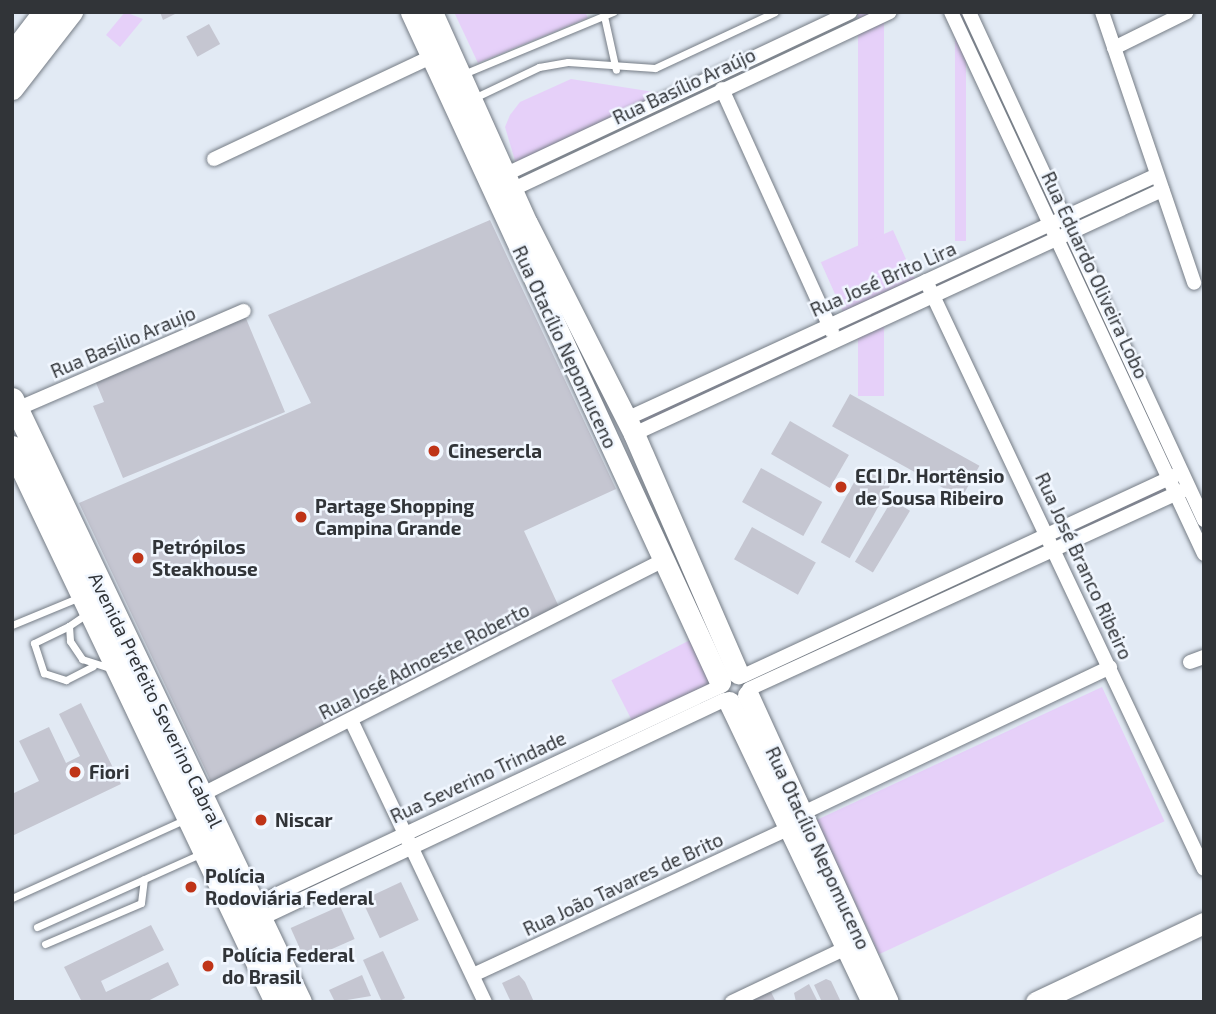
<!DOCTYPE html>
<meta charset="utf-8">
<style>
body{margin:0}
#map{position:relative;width:1216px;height:1014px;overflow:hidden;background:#e2eaf4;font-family:"Exo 2",sans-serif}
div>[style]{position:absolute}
.green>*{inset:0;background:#e6d0f9;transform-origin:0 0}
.building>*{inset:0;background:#c5c6d1;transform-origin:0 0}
.roads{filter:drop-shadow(0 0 2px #757c85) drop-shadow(0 0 2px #757c85)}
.lane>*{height:7px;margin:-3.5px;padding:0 3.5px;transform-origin:3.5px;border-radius:3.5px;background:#fff}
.street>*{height:14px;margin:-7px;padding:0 7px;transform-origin:7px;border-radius:7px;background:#fff}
.secondary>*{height:21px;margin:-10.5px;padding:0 10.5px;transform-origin:10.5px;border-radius:10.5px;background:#fff}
.primary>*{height:23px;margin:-11.5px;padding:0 11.5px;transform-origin:11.5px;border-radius:11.5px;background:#fff}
.highway>*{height:26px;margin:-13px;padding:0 13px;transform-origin:13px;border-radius:13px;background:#fff}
.dots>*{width:19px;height:19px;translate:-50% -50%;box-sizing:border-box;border:4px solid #f1f7ff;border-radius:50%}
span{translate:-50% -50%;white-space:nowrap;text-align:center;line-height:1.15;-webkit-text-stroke:5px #f1f7ff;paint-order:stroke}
.street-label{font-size:19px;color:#313438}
.poi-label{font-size:19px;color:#313438;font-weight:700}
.left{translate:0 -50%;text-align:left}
.frame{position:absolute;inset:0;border:14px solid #313438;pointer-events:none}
</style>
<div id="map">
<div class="green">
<div style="clip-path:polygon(125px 12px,143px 19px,120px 47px,106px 35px)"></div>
<div style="clip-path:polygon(454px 12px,585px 12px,588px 18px,478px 63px)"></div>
<div style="left:858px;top:12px;width:26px;height:384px"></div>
<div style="left:955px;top:12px;width:11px;height:229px"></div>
<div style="clip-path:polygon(571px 79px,667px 94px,516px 164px,505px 127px,510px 115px,520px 102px)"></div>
<div style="left:1047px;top:227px;width:11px;height:130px;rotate:63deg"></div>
<div style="left:893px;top:230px;width:57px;height:79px;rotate:66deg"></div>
<div style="left:925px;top:286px;width:15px;height:101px;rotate:67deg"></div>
<div style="left:825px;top:328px;width:14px;height:218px;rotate:65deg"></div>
<div style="clip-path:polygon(1167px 481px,1173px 493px,1058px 542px,1054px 534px)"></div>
<div style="left:696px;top:637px;width:51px;height:95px;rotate:63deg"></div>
<div style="left:1102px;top:687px;width:148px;height:315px;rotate:65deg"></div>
</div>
<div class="building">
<div style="clip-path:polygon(160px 12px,179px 12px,163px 20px)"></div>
<div style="left:209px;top:24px;width:23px;height:26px;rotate:61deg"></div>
<div style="clip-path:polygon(490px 220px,616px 489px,524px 531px,559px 607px,211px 782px,79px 503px,311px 403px,268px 315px)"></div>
<div style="clip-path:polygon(245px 316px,285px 412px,123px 478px,93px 406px,104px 402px,94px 378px)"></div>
<div style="left:850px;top:394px;width:148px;height:37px;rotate:29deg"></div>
<div style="left:790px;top:421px;width:68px;height:38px;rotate:30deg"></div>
<div style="left:761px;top:468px;width:70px;height:39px;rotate:29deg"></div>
<div style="left:862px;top:468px;width:33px;height:85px;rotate:29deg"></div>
<div style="left:892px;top:500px;width:21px;height:72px;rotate:31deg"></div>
<div style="left:752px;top:527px;width:73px;height:37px;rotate:29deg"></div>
<div style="clip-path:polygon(81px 703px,121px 784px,12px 836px,12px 794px,39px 781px,19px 741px,49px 727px,66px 763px,80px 756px,59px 714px)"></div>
<div style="left:401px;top:882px;width:42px;height:43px;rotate:65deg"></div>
<div style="left:340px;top:906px;width:36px;height:54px;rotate:66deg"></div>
<div style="clip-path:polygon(151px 925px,164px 950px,101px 981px,106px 992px,168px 962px,179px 985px,146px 1002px,82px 1002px,64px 967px)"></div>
<div style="clip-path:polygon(383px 951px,405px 998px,398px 1002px,382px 1002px,363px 960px)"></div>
<div style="clip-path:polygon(362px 975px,371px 996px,335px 1002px,329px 990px)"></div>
<div style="clip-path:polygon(519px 975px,525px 982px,534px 1002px,511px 1002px,502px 983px)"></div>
<div style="clip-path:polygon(826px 979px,831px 981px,841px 1002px,822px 1002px,814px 985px)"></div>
<div style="clip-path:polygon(809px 984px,818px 1002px,796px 1002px,794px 993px)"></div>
<div style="clip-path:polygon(770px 990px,776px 1002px,748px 1002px)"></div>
</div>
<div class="roads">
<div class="lane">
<div style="left:604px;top:16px;width:55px;rotate:77.5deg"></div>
<div style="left:461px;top:75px;width:165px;rotate:-22.5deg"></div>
<div style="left:474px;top:98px;width:72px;rotate:-25.5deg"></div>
<div style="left:539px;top:67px;width:29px;rotate:-10deg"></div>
<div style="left:568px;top:62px;width:87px;rotate:3.9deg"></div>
<div style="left:655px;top:68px;width:132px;rotate:-25deg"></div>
<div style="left:88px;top:613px;width:23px;rotate:146deg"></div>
<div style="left:69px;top:626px;width:15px;rotate:86deg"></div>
<div style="left:70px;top:641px;width:22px;rotate:56deg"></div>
<div style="left:82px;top:659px;width:33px;rotate:18deg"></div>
<div style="left:12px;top:625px;width:74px;rotate:-22.4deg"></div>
<div style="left:69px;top:626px;width:39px;rotate:154deg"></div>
<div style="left:34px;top:643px;width:32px;rotate:72deg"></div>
<div style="left:44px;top:673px;width:23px;rotate:18deg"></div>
<div style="left:66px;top:680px;width:30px;rotate:-27deg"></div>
<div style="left:12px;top:898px;width:189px;rotate:-24.4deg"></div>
<div style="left:37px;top:927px;width:179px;rotate:-24.1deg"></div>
<div style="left:45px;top:944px;width:104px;rotate:-23.1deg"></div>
<div style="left:141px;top:903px;width:24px;rotate:-83deg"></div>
</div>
<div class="street">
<div style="left:951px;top:12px;width:598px;rotate:64.98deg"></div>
<div style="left:969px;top:12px;width:560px;rotate:65.17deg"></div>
<div style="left:1102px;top:12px;width:286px;rotate:71.2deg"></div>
<div style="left:1114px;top:48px;width:81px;rotate:-26.3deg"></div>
<div style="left:722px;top:89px;width:267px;rotate:65.6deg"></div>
<div style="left:214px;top:159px;width:240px;rotate:-25.2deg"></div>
<div style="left:500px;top:177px;width:387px;rotate:-25.2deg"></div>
<div style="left:505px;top:193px;width:425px;rotate:-25.2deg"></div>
<div style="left:926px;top:281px;width:650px;rotate:64.7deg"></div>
<div style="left:17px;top:409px;width:247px;rotate:-23.4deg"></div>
<div style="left:626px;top:419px;width:584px;rotate:-24.68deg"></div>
<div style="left:634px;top:434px;width:582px;rotate:-24.8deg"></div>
<div style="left:1190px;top:662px;width:15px;rotate:-20deg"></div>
<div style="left:743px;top:676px;width:478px;rotate:-24.9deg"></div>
<div style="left:749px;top:689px;width:478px;rotate:-24.6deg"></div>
<div style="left:351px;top:720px;width:312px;rotate:64.6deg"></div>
<div style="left:201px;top:795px;width:519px;rotate:-26.91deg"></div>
<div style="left:803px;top:813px;width:340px;rotate:-25.4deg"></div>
<div style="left:254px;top:905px;width:514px;rotate:-25.12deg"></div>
<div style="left:260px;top:919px;width:513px;rotate:-25.27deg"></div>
<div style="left:473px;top:975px;width:349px;rotate:-24.9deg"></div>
<div style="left:732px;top:1002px;width:126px;rotate:-25.3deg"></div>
</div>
<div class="secondary">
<div style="left:411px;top:12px;width:738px;rotate:65.24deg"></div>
<div style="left:432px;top:12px;width:231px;rotate:65.8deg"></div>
<div style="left:527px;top:223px;width:237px;rotate:63.1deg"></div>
<div style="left:634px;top:434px;width:261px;rotate:66.5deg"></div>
<div style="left:12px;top:89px;width:98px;rotate:-52.1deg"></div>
<div style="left:748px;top:695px;width:337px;rotate:65.5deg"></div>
<div style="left:729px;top:702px;width:332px;rotate:64.5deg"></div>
<div style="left:1036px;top:1002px;width:186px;rotate:-25.2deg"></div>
</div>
<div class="primary">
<div style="left:12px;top:399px;width:668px;rotate:64.47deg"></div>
<div style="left:12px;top:447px;width:615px;rotate:64.56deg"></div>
</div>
<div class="highway">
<div style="left:12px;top:58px;width:58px;rotate:-52.7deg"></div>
</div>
</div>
<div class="dots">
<div style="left:434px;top:451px;background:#bf3418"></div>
<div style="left:841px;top:487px;background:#bf3418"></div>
<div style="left:301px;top:517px;background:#bf3418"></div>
<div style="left:138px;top:558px;background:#bf3418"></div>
<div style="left:75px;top:772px;background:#bf3418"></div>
<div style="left:261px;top:820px;background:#bf3418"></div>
<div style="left:191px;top:887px;background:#bf3418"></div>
<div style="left:208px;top:966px;background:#bf3418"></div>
</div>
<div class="street-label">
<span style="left:684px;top:86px;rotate:-25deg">Rua Basílio Araújo</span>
<span style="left:1095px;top:275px;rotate:65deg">Rua Eduardo Oliveira Lobo</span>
<span style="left:883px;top:279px;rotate:-24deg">Rua José Brito Lira</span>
<span style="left:123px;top:342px;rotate:-23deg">Rua Basilio Araujo</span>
<span style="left:565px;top:347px;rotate:65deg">Rua Otacílio Nepomuceno</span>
<span style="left:1084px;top:566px;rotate:65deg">Rua José Branco Ribeiro</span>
<span style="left:424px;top:661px;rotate:-27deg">Rua José Adnoeste Roberto</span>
<span style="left:156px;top:700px;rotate:64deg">Avenida Prefeito Severino Cabral</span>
<span style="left:478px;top:777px;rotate:-25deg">Rua Severino Trindade</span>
<span style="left:818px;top:848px;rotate:65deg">Rua Otacílio Nepomuceno</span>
<span style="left:623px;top:884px;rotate:-25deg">Rua João Tavares de Brito</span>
</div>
<div class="poi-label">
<span class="left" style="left:448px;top:451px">Cinesercla</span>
<span class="left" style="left:855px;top:487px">ECI Dr. Hortênsio<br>de Sousa Ribeiro</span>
<span class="left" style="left:315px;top:517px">Partage Shopping<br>Campina Grande</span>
<span class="left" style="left:152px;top:558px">Petrópilos<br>Steakhouse</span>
<span class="left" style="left:89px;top:772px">Fiori</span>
<span class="left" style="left:275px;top:820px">Niscar</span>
<span class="left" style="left:205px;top:887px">Polícia<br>Rodoviária Federal</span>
<span class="left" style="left:222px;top:966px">Polícia Federal<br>do Brasil</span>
</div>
<div class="frame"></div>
</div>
